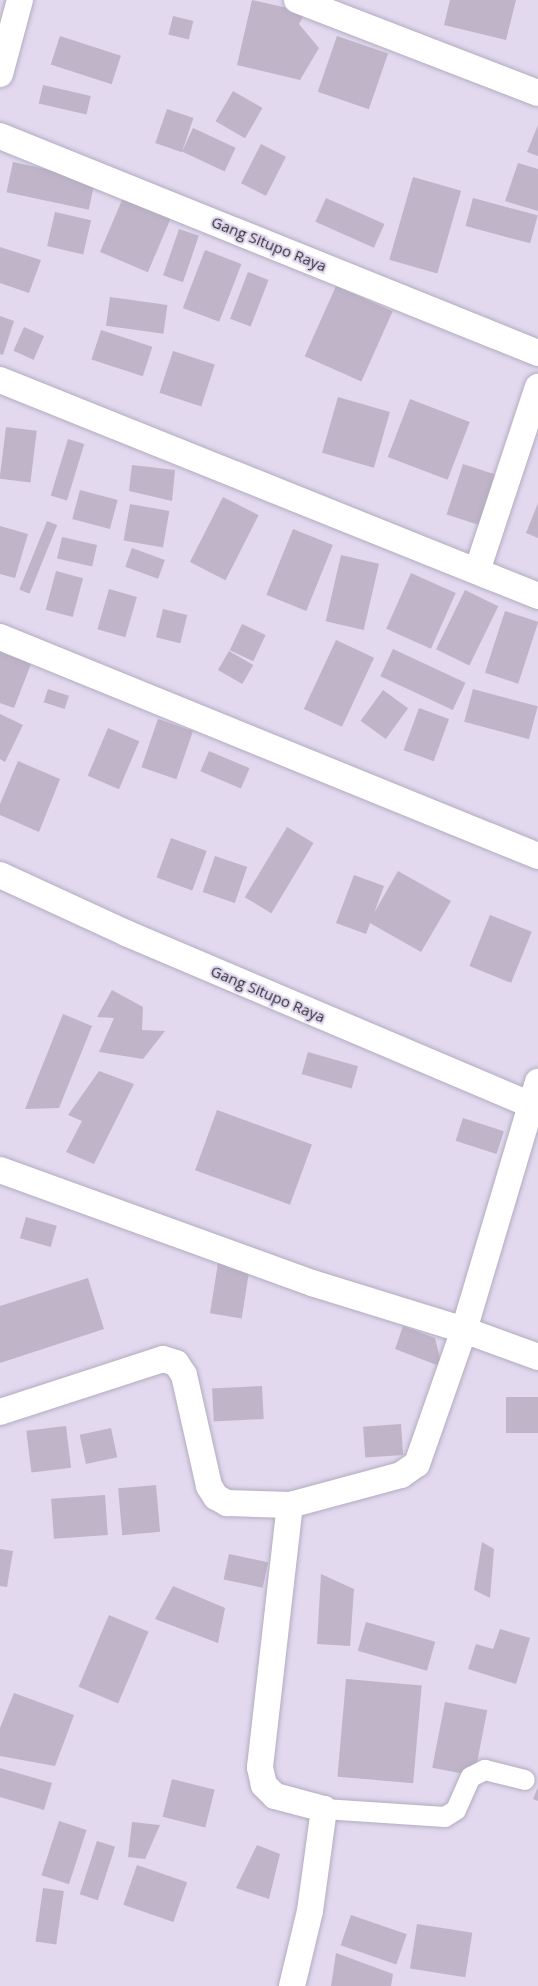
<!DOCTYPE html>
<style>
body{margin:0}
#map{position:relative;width:538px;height:1986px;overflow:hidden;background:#e2d9ef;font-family:"Open Sans",sans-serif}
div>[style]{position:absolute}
.building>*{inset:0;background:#bfb4c8;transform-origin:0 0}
.roads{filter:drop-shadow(0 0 2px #b3abc0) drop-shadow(0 0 2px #b3abc0)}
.pedestrian>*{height:20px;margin:-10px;padding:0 10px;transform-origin:10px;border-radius:10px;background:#fff}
.minor>*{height:26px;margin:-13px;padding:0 13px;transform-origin:13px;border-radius:13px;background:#fff}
span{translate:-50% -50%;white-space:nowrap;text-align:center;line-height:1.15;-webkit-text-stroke:4.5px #e2d9ef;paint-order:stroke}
.street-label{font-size:15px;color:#2f2c34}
</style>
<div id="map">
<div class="building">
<div style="clip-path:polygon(252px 0,306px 12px,299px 24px,319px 48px,300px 80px,237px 65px)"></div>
<div style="clip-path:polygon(450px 0,516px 0,506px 40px,444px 25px)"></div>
<div style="left:173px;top:16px;width:21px;height:19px;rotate:14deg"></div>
<div style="left:60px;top:36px;width:64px;height:30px;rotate:18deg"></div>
<div style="left:337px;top:36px;width:54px;height:59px;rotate:19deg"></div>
<div style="left:43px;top:85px;width:49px;height:19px;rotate:13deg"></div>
<div style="left:233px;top:91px;width:34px;height:35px;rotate:30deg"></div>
<div style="left:167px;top:109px;width:28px;height:36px;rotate:19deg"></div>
<div style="clip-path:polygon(538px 125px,538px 156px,527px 152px)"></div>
<div style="left:193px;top:128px;width:47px;height:26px;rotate:25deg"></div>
<div style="left:261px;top:144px;width:28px;height:44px;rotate:27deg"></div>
<div style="left:13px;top:162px;width:84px;height:31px;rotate:12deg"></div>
<div style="clip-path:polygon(518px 163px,538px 169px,538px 211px,505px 201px)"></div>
<div style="left:413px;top:177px;width:50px;height:86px;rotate:16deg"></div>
<div style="left:125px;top:193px;width:52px;height:64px;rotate:23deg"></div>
<div style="left:326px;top:198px;width:64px;height:26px;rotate:24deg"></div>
<div style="left:473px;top:198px;width:67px;height:29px;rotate:15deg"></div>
<div style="left:55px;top:212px;width:37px;height:35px;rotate:13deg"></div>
<div style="left:179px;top:229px;width:21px;height:49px;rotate:19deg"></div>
<div style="clip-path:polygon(0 247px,41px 260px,29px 293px,0 283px)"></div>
<div style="left:205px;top:250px;width:39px;height:62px;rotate:21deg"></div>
<div style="left:248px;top:272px;width:22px;height:50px;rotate:21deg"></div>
<div style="left:336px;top:286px;width:62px;height:77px;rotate:24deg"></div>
<div style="left:110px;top:297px;width:58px;height:29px;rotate:8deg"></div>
<div style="clip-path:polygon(0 316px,14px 321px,3px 355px,0 354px)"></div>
<div style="left:24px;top:327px;width:22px;height:26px;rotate:24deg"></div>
<div style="left:101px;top:330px;width:54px;height:31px;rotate:18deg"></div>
<div style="left:173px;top:351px;width:44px;height:44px;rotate:18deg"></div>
<div style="left:338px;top:397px;width:54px;height:58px;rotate:16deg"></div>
<div style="left:410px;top:399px;width:64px;height:62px;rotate:21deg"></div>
<div style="left:6px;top:427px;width:31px;height:52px;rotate:7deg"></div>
<div style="left:68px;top:439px;width:17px;height:59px;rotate:17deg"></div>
<div style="left:463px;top:464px;width:42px;height:53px;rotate:18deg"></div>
<div style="clip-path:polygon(132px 465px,175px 470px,172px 501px,129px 491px)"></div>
<div style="left:80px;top:490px;width:39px;height:30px;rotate:15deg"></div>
<div style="left:223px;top:497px;width:40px;height:73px;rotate:27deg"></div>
<div style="clip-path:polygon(538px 503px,538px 538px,526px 533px)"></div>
<div style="left:130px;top:504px;width:40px;height:37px;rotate:10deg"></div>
<div style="left:47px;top:521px;width:11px;height:74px;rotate:22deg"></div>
<div style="clip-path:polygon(0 526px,28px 534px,15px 578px,0 574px)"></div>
<div style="left:293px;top:529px;width:43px;height:71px;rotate:22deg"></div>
<div style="left:62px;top:537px;width:36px;height:22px;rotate:13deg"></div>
<div style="left:132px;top:548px;width:35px;height:20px;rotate:20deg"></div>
<div style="left:341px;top:555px;width:39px;height:68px;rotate:13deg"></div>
<div style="left:56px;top:571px;width:28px;height:40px;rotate:15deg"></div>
<div style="left:411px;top:573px;width:49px;height:61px;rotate:24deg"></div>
<div style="left:109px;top:589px;width:29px;height:42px;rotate:16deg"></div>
<div style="left:465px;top:590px;width:37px;height:66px;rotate:26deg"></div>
<div style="left:163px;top:609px;width:25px;height:29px;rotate:14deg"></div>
<div style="left:505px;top:611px;width:35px;height:65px;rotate:18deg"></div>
<div style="left:242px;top:624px;width:26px;height:29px;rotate:25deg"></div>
<div style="left:336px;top:640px;width:42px;height:76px;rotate:25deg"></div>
<div style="left:393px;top:649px;width:80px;height:30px;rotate:25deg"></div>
<div style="left:229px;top:651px;width:28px;height:22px;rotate:30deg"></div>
<div style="clip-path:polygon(0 652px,31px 664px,14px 708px,0 703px)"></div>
<div style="left:48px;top:689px;width:22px;height:14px;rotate:18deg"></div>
<div style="left:473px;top:689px;width:67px;height:34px;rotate:15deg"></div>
<div style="left:383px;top:690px;width:31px;height:38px;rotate:36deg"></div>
<div style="left:419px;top:708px;width:32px;height:45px;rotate:20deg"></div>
<div style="clip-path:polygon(0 714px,23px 725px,5px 762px,0 759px)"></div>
<div style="left:158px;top:719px;width:37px;height:51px;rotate:19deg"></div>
<div style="left:108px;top:728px;width:34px;height:52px;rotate:23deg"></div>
<div style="left:209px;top:751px;width:44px;height:22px;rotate:23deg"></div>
<div style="clip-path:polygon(18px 761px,60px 779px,39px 832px,0 815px,0 804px)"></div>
<div style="left:287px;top:827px;width:31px;height:82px;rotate:31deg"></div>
<div style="left:171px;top:838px;width:38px;height:42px;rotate:20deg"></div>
<div style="left:215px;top:856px;width:34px;height:38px;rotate:19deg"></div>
<div style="clip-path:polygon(398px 871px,451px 901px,421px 952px,370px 923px,366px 934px,336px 923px,354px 875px,384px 886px,374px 913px)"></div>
<div style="left:490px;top:915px;width:45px;height:55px;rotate:22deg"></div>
<div style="clip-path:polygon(112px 990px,143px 1007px,142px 1030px,165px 1031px,143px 1059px,99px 1052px,114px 1018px,97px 1017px)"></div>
<div style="clip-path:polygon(63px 1014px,92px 1026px,59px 1108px,25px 1109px)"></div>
<div style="left:308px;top:1052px;width:52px;height:23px;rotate:16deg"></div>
<div style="clip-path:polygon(99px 1071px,134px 1084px,94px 1164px,66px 1152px,82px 1121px,68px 1115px)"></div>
<div style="left:217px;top:1110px;width:101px;height:64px;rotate:20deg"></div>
<div style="left:463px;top:1118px;width:43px;height:24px;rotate:18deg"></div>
<div style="left:26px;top:1217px;width:32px;height:22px;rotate:16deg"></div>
<div style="left:218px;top:1263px;width:32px;height:51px;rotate:9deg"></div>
<div style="clip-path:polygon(88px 1278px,104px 1329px,0 1363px,0 1306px)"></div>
<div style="clip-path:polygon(403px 1326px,435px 1338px,442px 1367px,395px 1349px)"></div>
<div style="left:262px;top:1386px;width:33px;height:50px;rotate:87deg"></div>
<div style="left:538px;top:1397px;width:36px;height:32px;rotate:90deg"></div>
<div style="left:401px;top:1424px;width:31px;height:38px;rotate:86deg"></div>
<div style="left:66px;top:1426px;width:42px;height:40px;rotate:83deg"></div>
<div style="left:111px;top:1428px;width:30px;height:32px;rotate:78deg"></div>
<div style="left:156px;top:1485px;width:47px;height:38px;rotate:85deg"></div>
<div style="left:105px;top:1495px;width:40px;height:54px;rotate:86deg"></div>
<div style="clip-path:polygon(482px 1542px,494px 1549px,490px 1598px,474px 1590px)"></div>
<div style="clip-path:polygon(0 1549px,13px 1551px,7px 1587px,0 1586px)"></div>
<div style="left:229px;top:1554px;width:40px;height:26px;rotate:12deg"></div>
<div style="clip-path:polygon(321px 1574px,354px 1589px,350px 1646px,317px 1644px)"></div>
<div style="clip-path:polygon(173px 1586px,225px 1608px,218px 1643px,155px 1619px)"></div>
<div style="left:109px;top:1615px;width:43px;height:78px;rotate:23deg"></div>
<div style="left:366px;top:1622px;width:72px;height:30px;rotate:16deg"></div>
<div style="clip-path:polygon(500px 1629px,530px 1638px,516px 1684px,468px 1669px,476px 1644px,493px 1649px)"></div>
<div style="left:346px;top:1679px;width:76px;height:98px;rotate:5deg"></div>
<div style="clip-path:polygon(14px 1693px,74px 1715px,55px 1766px,0 1756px,0 1728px)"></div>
<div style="left:445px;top:1702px;width:43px;height:67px;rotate:11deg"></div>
<div style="clip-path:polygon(0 1768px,52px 1783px,44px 1810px,0 1797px)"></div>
<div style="left:172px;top:1779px;width:44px;height:39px;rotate:14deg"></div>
<div style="clip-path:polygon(538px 1787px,538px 1801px,533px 1799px)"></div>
<div style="left:59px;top:1821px;width:29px;height:57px;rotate:18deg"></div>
<div style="clip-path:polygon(132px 1822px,160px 1825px,145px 1859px,128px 1857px)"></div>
<div style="left:97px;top:1841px;width:19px;height:56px;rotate:18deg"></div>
<div style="clip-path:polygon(257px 1845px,280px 1854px,269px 1899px,236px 1888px)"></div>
<div style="left:137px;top:1865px;width:53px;height:42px;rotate:19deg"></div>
<div style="left:43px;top:1888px;width:21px;height:54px;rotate:8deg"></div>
<div style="left:351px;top:1915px;width:59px;height:32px;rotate:19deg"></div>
<div style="left:417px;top:1924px;width:56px;height:45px;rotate:9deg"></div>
<div style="clip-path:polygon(336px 1953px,393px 1974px,391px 1986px,331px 1986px)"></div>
</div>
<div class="roads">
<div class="pedestrian">
<div style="left:324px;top:1809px;width:121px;rotate:3.8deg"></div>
<div style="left:445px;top:1817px;width:13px;rotate:-32deg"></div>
<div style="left:456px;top:1810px;width:36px;rotate:-66deg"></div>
<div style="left:471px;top:1777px;width:16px;rotate:-27deg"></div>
<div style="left:485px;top:1770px;width:41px;rotate:14deg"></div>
</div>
<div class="minor">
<div style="left:297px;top:0;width:258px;rotate:21.1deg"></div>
<div style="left:0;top:74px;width:77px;rotate:-74.9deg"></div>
<div style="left:0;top:136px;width:580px;rotate:21.97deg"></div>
<div style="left:0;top:380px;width:580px;rotate:21.87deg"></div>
<div style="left:477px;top:571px;width:194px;rotate:-71.7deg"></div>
<div style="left:0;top:637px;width:581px;rotate:22.15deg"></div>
<div style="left:0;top:875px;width:139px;rotate:24.7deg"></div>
<div style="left:126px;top:933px;width:448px;rotate:23deg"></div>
<div style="left:0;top:1170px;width:332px;rotate:19.9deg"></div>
<div style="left:312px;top:1283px;width:159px;rotate:17.2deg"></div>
<div style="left:464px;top:1330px;width:79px;rotate:20deg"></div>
<div style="left:0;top:1412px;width:171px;rotate:-18deg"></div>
<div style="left:163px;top:1359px;width:14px;rotate:17deg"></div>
<div style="left:176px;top:1363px;width:14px;rotate:56deg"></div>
<div style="left:184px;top:1375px;width:114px;rotate:77.3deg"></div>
<div style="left:209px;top:1486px;width:13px;rotate:58deg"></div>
<div style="left:216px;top:1497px;width:13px;rotate:29deg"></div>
<div style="left:227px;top:1503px;width:63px;rotate:1.8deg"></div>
<div style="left:292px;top:1986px;width:77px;rotate:-76.5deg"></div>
<div style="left:310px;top:1911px;width:103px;rotate:-82.2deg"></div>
<div style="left:324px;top:1809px;width:51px;rotate:-165.1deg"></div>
<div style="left:275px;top:1796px;width:16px;rotate:-135deg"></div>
<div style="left:264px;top:1785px;width:18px;rotate:-103deg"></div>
<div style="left:260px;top:1767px;width:264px;rotate:-83.5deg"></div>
<div style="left:290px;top:1505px;width:115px;rotate:-15.1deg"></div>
<div style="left:401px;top:1475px;width:19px;rotate:-35deg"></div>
<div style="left:417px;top:1464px;width:142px;rotate:-70.7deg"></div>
<div style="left:464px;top:1330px;width:259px;rotate:-73.4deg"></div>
</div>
</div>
<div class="street-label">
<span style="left:269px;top:244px;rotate:22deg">Gang Situpo Raya</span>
<span style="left:268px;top:994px;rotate:23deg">Gang Situpo Raya</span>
</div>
</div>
